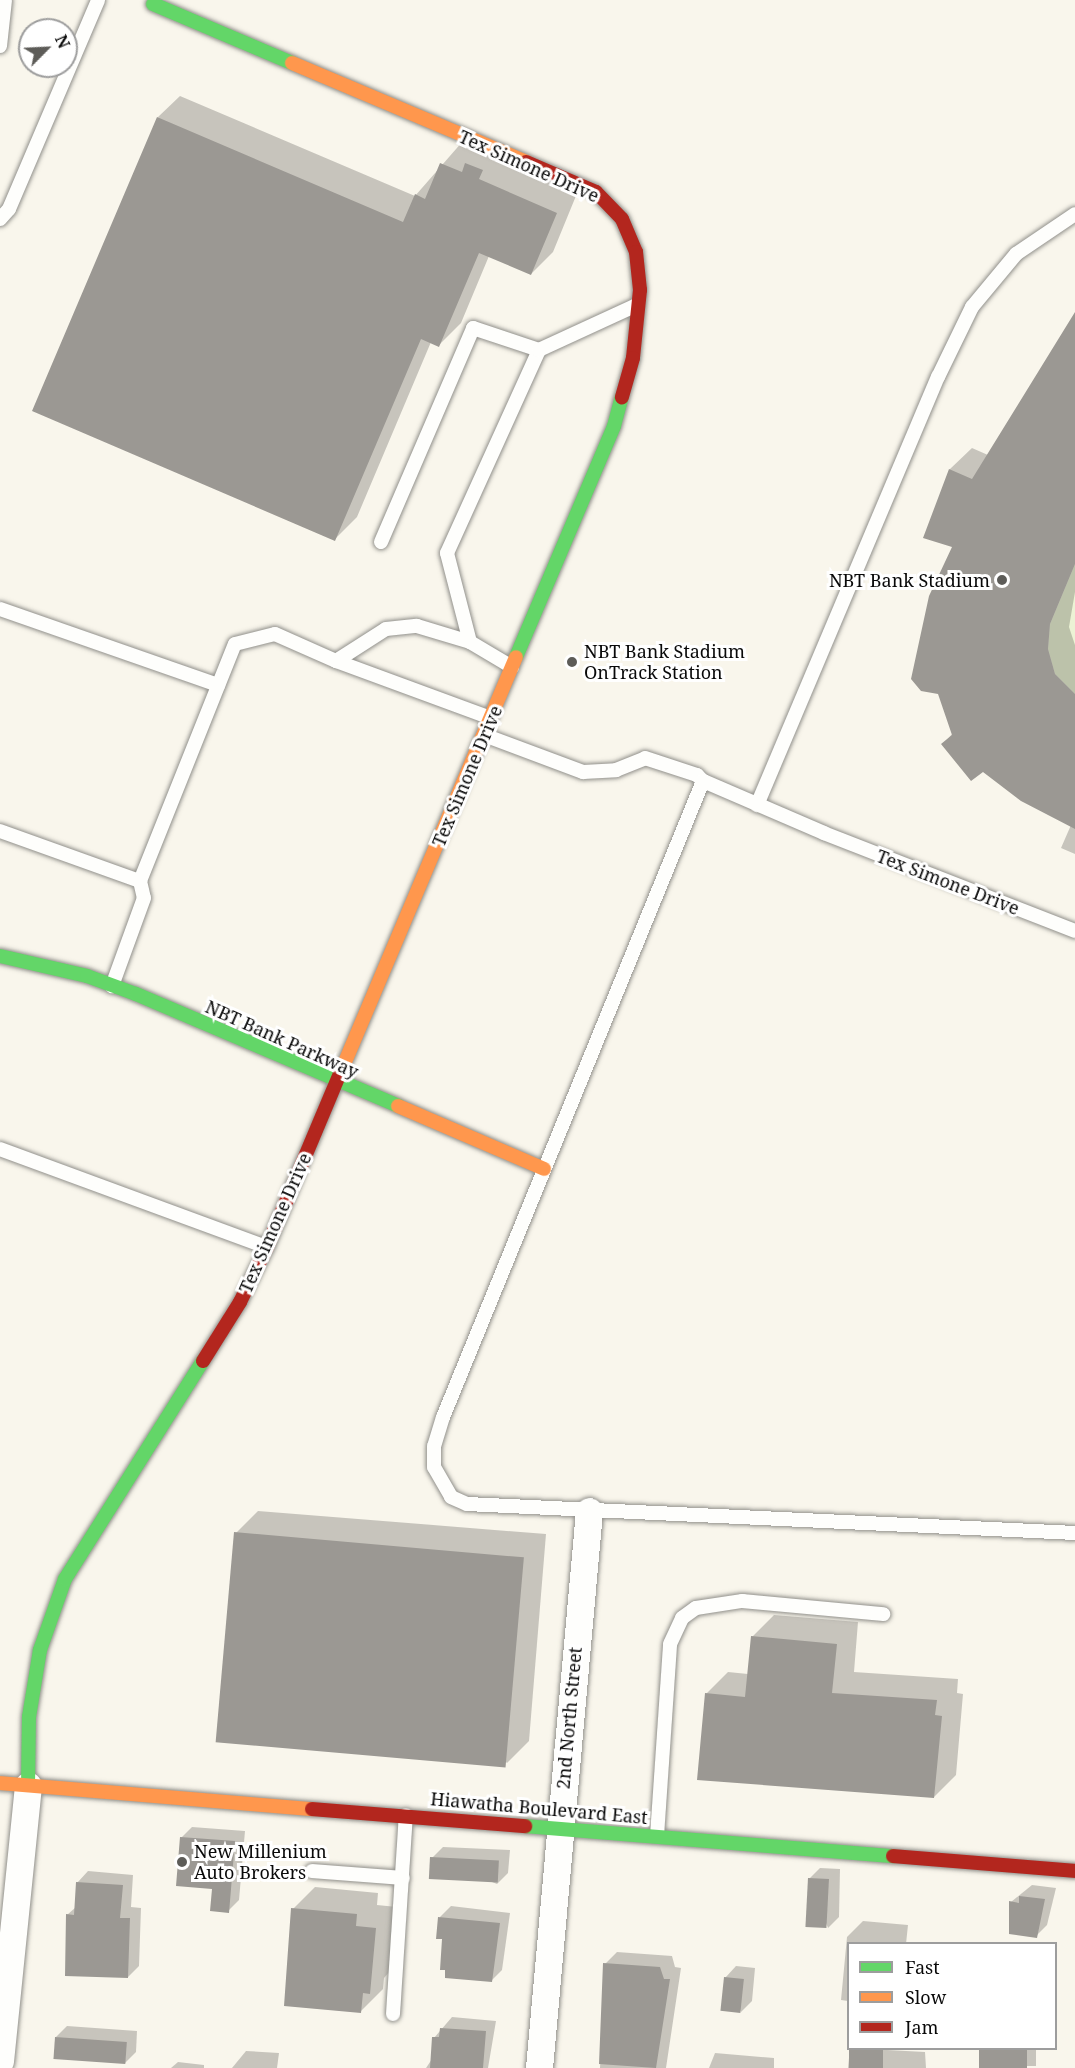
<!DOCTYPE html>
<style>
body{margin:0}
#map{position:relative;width:1075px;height:2068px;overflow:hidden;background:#f9f6ec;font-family:"Noto Serif",serif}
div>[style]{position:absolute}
.pitch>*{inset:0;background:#ecf3d5}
.shadow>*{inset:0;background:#0003;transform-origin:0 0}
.building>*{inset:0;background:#9b9893;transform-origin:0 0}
.roads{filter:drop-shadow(0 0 2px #91908b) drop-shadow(0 0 2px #91908b)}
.lane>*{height:14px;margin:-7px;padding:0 7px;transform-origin:7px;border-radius:7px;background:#fefefc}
.street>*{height:27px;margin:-13.5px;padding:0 13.5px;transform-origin:13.5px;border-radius:13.5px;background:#fefefc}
.fast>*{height:14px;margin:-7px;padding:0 7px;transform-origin:7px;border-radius:7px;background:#63d668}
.slow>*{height:14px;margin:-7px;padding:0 7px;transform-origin:7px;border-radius:7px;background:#ff974d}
.jam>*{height:14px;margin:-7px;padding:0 7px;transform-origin:7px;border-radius:7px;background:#b3261e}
.dots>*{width:16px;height:16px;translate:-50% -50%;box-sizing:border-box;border:3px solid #fff;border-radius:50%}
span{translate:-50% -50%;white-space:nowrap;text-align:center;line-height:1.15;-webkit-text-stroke:6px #fff;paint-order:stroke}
.street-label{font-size:18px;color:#090909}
.poi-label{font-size:18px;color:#090909}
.right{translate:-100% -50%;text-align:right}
.left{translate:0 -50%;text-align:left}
.legend{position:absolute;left:847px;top:1942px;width:210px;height:108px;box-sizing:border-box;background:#fff;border:2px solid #9d9d9d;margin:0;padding:8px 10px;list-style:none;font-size:18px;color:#090909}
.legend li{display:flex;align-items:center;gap:12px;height:30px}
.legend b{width:30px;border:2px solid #9d9d9d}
.north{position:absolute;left:18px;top:18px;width:60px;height:60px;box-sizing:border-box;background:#fff;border:2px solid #9d9d9d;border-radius:50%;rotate:66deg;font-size:16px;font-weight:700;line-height:24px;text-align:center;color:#090909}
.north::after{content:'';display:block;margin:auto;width:21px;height:27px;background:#5d5c58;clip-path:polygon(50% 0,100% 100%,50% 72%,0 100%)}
</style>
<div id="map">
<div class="pitch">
<div style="clip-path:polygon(1075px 564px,1075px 694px,1055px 674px,1048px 649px,1050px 624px)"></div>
</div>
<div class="shadow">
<div style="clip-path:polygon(180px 96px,415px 196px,463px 141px,578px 191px,553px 252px,531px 274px,489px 256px,461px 323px,439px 345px,431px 342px,357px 517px,335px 539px,158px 117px)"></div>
<div style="clip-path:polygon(1075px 315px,1075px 592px,1069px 627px,1075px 645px,1075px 854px,1061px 848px,1071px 825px,943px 744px,953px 733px,939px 693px,954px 546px,925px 537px,950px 469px,972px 448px,988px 455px)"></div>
<div style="clip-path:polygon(258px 1511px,546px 1534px,529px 1741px,507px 1763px,236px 1533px)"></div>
<div style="clip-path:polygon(774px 1615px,858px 1622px,854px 1672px,958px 1679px,957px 1693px,963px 1694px,956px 1775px,934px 1797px,706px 1694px,728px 1672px,748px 1674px,752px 1637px)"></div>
<div style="clip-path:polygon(192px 1827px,245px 1831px,239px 1900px,228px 1911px,181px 1838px)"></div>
<div style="clip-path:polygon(443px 1847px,510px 1850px,508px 1873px,497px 1884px,432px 1858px)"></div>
<div style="clip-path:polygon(820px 1868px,840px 1869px,839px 1917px,828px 1928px,809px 1879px)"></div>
<div style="clip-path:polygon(88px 1871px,133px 1875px,131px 1907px,141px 1908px,139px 1966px,128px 1977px,67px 1915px,76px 1907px,77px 1883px)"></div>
<div style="clip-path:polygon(1032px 1885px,1056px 1888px,1047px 1925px,1036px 1936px,1011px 1902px)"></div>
<div style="clip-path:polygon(315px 1887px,378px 1893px,377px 1905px,397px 1907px,391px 1970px,384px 1978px,383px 1989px,361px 2011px,293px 1909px)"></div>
<div style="clip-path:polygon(451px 1906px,510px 1913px,502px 1970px,491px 1981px,444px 1938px,440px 1917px)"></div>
<div style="clip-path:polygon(863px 1921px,908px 1925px,906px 1944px,848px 1944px,848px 2001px,841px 2000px,847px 1937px)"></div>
<div style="clip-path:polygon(617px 1952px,672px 1956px,675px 1967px,681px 1968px,666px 2068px,600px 2068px,605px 1964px)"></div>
<div style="clip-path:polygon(736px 1966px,755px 1968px,752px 2001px,741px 2012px,725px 1978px)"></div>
<div style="clip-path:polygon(452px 2017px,496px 2021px,488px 2068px,426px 2068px,432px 2059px,434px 2038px)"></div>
<div style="clip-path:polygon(67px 2026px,137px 2031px,136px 2052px,125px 2063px,56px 2037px)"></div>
<div style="clip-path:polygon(850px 2048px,925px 2052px,926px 2068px,848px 2068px)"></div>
<div style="left:980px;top:2048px;width:56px;height:18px"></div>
<div style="clip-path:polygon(246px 2051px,279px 2053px,277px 2068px,232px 2068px)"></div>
<div style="clip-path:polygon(715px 2053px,774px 2058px,774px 2068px,709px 2068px)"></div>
<div style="clip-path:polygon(178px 2062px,204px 2065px,204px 2068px,171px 2068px)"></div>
</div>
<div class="building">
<div style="clip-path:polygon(157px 117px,403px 222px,415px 194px,425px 199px,440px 163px,462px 172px,465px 163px,483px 170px,479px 179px,557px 213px,531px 275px,479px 253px,439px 347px,421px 339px,335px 541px,32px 411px)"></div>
<div style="clip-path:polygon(1075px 312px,1075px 564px,1050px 624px,1048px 649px,1055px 674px,1075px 694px,1075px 829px,1021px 801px,983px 772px,971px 781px,941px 744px,952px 735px,938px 694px,921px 691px,911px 679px,929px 596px,952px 547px,923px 538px,949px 469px,972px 479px)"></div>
<div style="left:234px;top:1532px;width:291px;height:211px;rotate:5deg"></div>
<div style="clip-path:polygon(751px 1636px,837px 1644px,832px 1693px,937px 1700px,935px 1715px,942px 1716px,934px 1798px,697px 1780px,705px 1693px,745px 1697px)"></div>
<div style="clip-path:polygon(180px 1837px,235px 1841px,229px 1913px,210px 1911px,212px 1889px,176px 1886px)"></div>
<div style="left:430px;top:1857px;width:69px;height:22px;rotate:3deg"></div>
<div style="left:808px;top:1878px;width:21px;height:49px;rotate:3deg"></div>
<div style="clip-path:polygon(76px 1882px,123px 1885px,120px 1918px,130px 1918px,128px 1978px,65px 1976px,66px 1914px,74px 1915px)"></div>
<div style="clip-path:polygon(1019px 1896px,1045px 1899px,1037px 1938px,1009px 1934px,1009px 1901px,1019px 1903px)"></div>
<div style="clip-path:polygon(291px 1908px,357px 1914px,356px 1926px,376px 1928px,370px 1994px,363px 1993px,361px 2013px,284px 2006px)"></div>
<div style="clip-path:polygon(438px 1917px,500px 1923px,492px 1982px,445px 1978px,445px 1970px,440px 1970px,442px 1939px,436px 1939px)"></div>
<div style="clip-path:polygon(603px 1963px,660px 1967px,664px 1979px,670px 1979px,656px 2068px,599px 2064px)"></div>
<div style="left:724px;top:1977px;width:20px;height:34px;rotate:6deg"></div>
<div style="clip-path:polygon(440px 2028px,486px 2031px,483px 2068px,430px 2068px,432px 2037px,439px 2037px)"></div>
<div style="left:55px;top:2037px;width:72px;height:22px;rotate:4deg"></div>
<div style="left:849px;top:2049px;width:34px;height:19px"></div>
<div style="left:979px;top:2049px;width:48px;height:19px"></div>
</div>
<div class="roads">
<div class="lane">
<div style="left:0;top:46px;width:46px;rotate:-83.8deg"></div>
<div style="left:0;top:219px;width:13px;rotate:-48deg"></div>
<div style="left:9px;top:209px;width:227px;rotate:-66.9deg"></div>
<div style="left:381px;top:542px;width:233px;rotate:-66.7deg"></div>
<div style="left:473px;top:328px;width:70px;rotate:18.4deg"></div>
<div style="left:0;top:609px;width:231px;rotate:19.2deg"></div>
<div style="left:470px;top:642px;width:92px;rotate:-104.5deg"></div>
<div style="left:447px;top:553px;width:223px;rotate:-65.6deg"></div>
<div style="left:539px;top:350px;width:108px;rotate:-24.7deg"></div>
<div style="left:336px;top:661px;width:59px;rotate:-32.6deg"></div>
<div style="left:386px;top:629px;width:31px;rotate:-6deg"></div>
<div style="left:417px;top:626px;width:55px;rotate:16.8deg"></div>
<div style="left:470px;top:642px;width:49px;rotate:30.8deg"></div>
<div style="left:484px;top:735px;width:106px;rotate:20.5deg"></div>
<div style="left:583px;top:772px;width:33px;rotate:-3deg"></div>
<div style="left:616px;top:770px;width:31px;rotate:-22deg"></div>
<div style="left:645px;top:758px;width:55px;rotate:18.1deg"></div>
<div style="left:697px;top:775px;width:8px;rotate:45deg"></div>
<div style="left:757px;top:805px;width:465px;rotate:-67.1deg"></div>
<div style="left:938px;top:377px;width:78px;rotate:-64.1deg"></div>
<div style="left:972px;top:307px;width:69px;rotate:-50.3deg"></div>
<div style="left:1016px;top:254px;width:71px;rotate:-34.1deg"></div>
<div style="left:0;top:831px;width:149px;rotate:19.7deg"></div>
<div style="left:140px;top:881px;width:17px;rotate:77deg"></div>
<div style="left:144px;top:898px;width:94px;rotate:110deg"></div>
<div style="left:140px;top:881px;width:255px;rotate:-68.2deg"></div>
<div style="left:235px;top:644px;width:41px;rotate:-14deg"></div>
<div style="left:275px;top:634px;width:67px;rotate:23.9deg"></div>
<div style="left:336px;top:661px;width:165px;rotate:20.2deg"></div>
<div style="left:1075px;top:931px;width:269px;rotate:-158.7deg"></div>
<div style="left:824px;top:833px;width:132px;rotate:-156.7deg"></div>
<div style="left:703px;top:781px;width:687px;rotate:112.23deg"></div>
<div style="left:443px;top:1417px;width:30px;rotate:107deg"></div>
<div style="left:434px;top:1446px;width:21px;rotate:90deg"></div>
<div style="left:434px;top:1467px;width:34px;rotate:60deg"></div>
<div style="left:451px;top:1497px;width:17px;rotate:24deg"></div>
<div style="left:467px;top:1504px;width:609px;rotate:2.73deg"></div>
<div style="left:0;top:1149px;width:284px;rotate:20.2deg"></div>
<div style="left:657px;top:1836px;width:192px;rotate:-86.1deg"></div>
<div style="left:670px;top:1644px;width:29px;rotate:-65deg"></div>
<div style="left:682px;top:1618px;width:17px;rotate:-36deg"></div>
<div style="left:696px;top:1608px;width:47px;rotate:-8.7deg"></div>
<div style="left:742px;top:1601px;width:142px;rotate:5.3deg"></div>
<div style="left:312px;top:1871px;width:91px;rotate:4.4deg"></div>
<div style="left:393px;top:2014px;width:199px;rotate:-86.3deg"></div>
</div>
<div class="street">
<div style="left:0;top:2061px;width:277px;rotate:-84.2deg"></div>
<div style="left:539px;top:2068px;width:559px;rotate:-84.87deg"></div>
</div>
<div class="fast">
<div style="left:153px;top:4px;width:151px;rotate:23deg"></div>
<div style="left:516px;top:657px;width:251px;rotate:-67deg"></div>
<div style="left:614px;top:426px;width:30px;rotate:-75deg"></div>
<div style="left:0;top:956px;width:89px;rotate:12.9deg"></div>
<div style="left:87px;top:976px;width:52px;rotate:20.2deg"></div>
<div style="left:136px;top:994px;width:285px;rotate:23.1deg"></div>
<div style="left:28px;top:1785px;width:68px;rotate:-89.2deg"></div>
<div style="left:29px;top:1717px;width:68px;rotate:-80.7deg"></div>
<div style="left:40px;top:1650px;width:75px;rotate:-70.6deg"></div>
<div style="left:65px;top:1579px;width:258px;rotate:-57.7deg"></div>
<div style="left:525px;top:1826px;width:369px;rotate:4.7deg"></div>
</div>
<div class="slow">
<div style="left:292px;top:63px;width:254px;rotate:22.9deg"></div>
<div style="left:342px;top:1069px;width:447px;rotate:-67.1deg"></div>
<div style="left:398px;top:1106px;width:159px;rotate:23.3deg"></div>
<div style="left:0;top:1783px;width:313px;rotate:4.8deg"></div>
</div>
<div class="jam">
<div style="left:526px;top:162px;width:76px;rotate:23.2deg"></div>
<div style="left:596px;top:192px;width:37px;rotate:46deg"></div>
<div style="left:622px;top:219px;width:36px;rotate:67deg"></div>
<div style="left:636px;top:252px;width:38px;rotate:84deg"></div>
<div style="left:640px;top:290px;width:68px;rotate:95.9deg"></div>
<div style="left:633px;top:358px;width:41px;rotate:105.8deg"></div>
<div style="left:203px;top:1361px;width:70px;rotate:-57.9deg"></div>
<div style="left:240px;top:1302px;width:61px;rotate:-63.9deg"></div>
<div style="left:267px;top:1247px;width:193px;rotate:-67.2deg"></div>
<div style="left:312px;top:1809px;width:214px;rotate:4.6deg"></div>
<div style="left:893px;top:1856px;width:183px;rotate:4.7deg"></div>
</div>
</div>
<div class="dots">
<div style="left:1002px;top:580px;background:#5d5c58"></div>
<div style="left:572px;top:662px;background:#5d5c58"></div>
<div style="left:182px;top:1862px;background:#5d5c58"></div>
</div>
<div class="street-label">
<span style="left:529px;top:166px;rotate:24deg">Tex Simone Drive</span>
<span style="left:467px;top:776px;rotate:-67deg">Tex Simone Drive</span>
<span style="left:948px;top:882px;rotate:21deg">Tex Simone Drive</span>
<span style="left:282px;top:1039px;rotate:24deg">NBT Bank Parkway</span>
<span style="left:275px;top:1223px;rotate:-66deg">Tex Simone Drive</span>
<span style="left:569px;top:1718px;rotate:-85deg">2nd North Street</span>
<span style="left:539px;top:1808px;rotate:5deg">Hiawatha Boulevard East</span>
</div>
<div class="poi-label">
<span class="right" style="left:990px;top:580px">NBT Bank Stadium</span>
<span class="left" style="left:584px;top:662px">NBT Bank Stadium<br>OnTrack Station</span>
<span class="left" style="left:194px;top:1862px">New Millenium<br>Auto Brokers</span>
</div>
<ul class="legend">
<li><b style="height:8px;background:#63d668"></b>Fast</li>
<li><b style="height:8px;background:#ff974d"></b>Slow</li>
<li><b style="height:8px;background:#b3261e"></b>Jam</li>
</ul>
<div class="north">N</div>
</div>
